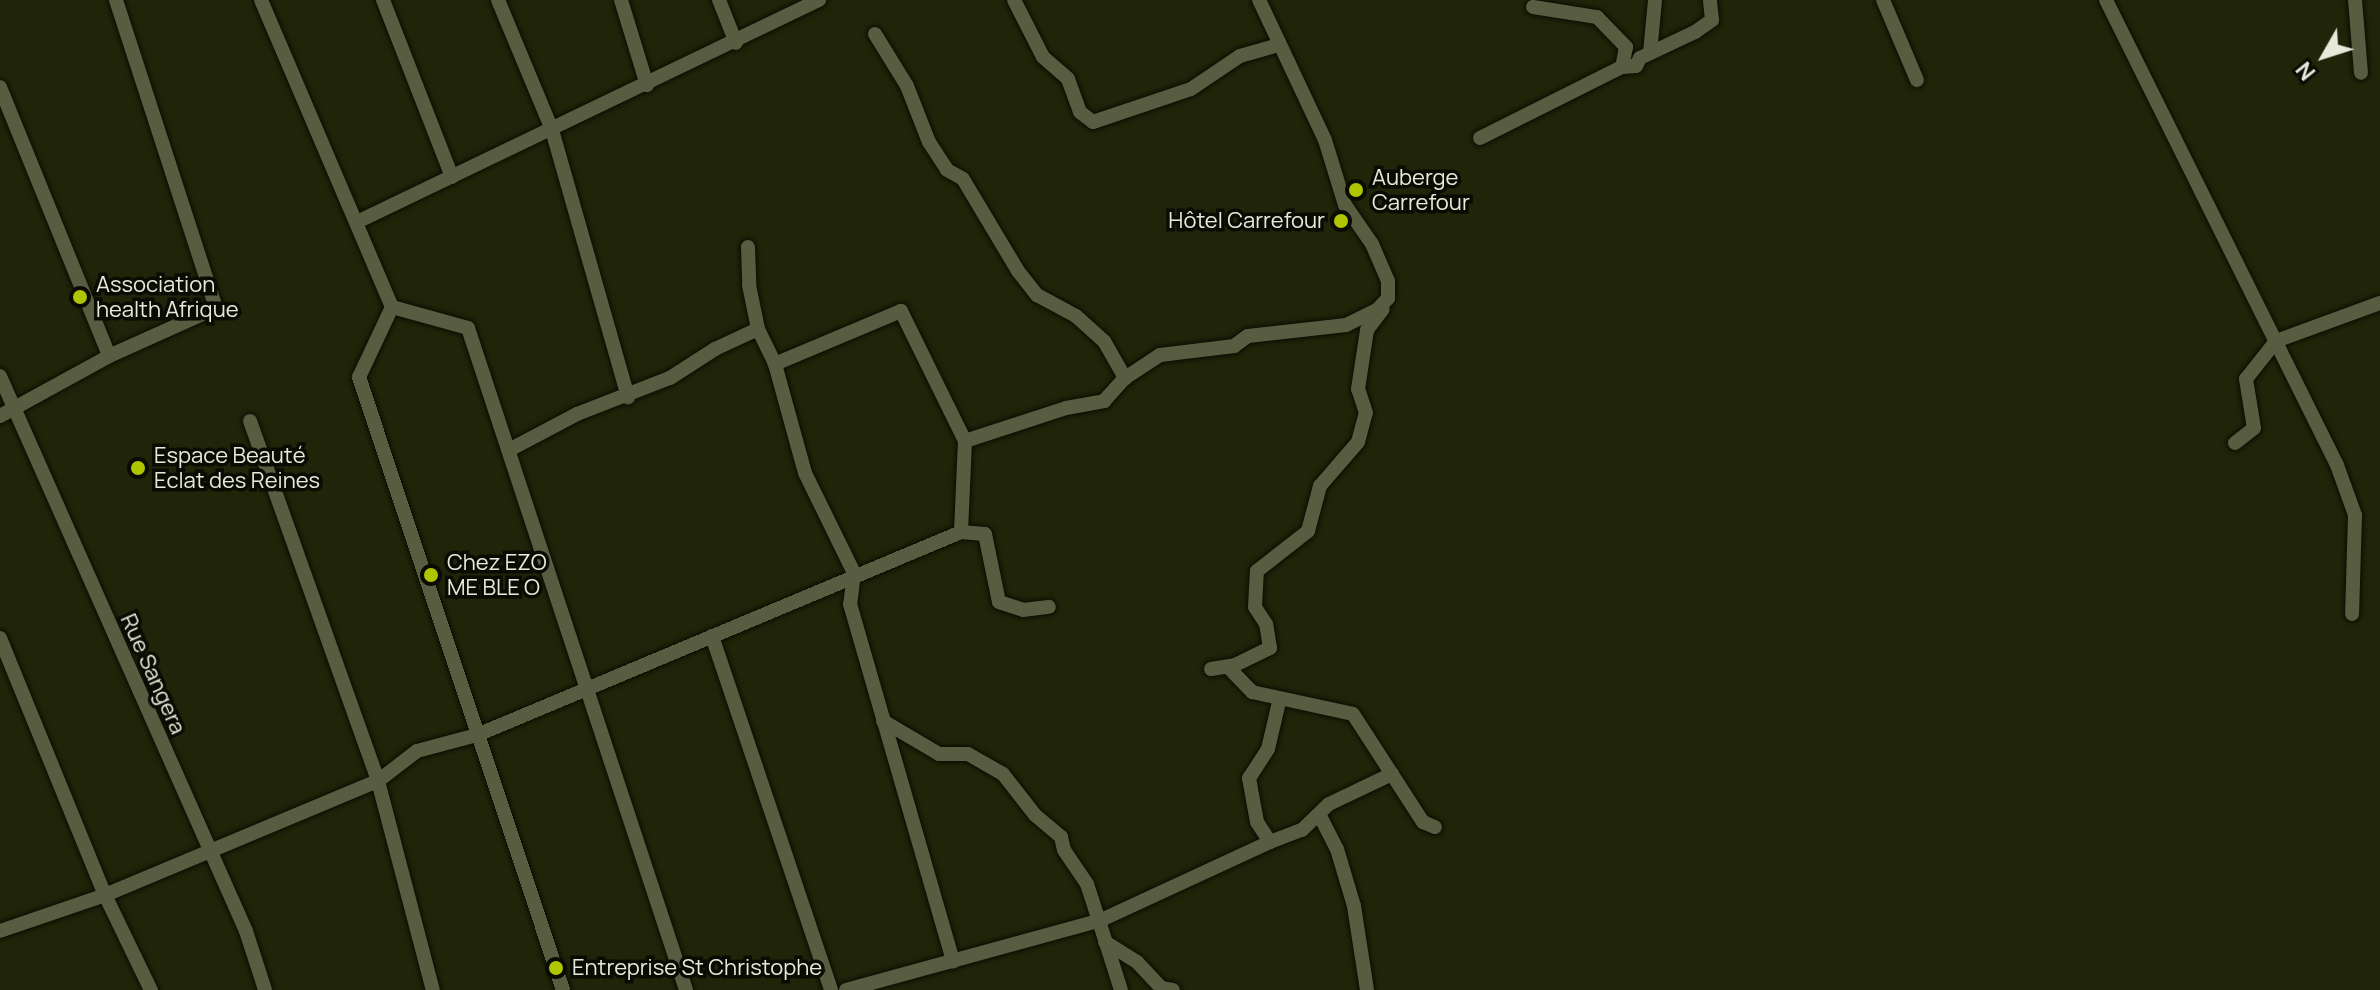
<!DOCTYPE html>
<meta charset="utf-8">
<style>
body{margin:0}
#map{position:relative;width:2380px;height:990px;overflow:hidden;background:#202409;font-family:Manrope,sans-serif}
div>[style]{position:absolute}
.roads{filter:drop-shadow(0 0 2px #0a0d00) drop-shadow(0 0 2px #0a0d00)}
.street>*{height:14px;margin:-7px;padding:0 7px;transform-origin:7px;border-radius:7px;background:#585d41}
.dots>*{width:22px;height:22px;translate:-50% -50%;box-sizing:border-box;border:4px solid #0a0c03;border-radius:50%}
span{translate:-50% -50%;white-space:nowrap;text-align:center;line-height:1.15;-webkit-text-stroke:7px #0a0c03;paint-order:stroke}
.poi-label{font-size:22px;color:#e6eada}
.left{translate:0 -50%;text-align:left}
.right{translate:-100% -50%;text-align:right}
.street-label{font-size:22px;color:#e6eada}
.north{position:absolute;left:2284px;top:16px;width:80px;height:80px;-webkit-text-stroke:6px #0a0c03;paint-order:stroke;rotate:231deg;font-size:22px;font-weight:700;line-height:32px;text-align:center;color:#e6eada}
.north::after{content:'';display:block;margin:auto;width:28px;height:36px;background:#e6eada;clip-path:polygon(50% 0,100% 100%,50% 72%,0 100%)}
</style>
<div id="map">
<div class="roads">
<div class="street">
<div style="left:261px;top:0;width:334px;rotate:66.9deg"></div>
<div style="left:392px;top:307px;width:77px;rotate:115.2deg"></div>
<div style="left:359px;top:377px;width:646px;rotate:71.59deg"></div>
<div style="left:383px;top:0;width:190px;rotate:68.7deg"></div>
<div style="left:498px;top:0;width:141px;rotate:67.4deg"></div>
<div style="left:552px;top:130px;width:278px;rotate:74.1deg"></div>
<div style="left:621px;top:0;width:89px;rotate:73deg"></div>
<div style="left:719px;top:0;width:46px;rotate:68.4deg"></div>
<div style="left:1014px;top:0;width:64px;rotate:63deg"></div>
<div style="left:1043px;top:57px;width:33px;rotate:41deg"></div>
<div style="left:1068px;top:79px;width:35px;rotate:70deg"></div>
<div style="left:1080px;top:112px;width:16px;rotate:38deg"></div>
<div style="left:1093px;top:122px;width:103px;rotate:-18.6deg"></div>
<div style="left:1191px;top:89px;width:59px;rotate:-34deg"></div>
<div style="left:1240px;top:56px;width:41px;rotate:-15.8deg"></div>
<div style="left:1883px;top:0;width:87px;rotate:67deg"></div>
<div style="left:2106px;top:0;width:519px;rotate:63.58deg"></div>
<div style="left:2337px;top:465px;width:53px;rotate:70.2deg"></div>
<div style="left:2355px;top:515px;width:99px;rotate:91.7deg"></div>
<div style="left:2355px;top:0;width:73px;rotate:85.3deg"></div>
<div style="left:1533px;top:7px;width:65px;rotate:8.9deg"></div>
<div style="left:1597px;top:17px;width:42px;rotate:46deg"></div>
<div style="left:1626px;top:47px;width:20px;rotate:101deg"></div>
<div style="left:875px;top:34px;width:61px;rotate:58.4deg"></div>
<div style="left:907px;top:86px;width:60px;rotate:68.6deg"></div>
<div style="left:929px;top:142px;width:33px;rotate:57deg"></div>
<div style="left:947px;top:170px;width:18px;rotate:29deg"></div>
<div style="left:963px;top:179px;width:107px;rotate:59.1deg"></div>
<div style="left:1018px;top:271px;width:31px;rotate:52deg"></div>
<div style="left:1037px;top:295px;width:44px;rotate:28.3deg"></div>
<div style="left:1076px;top:316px;width:38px;rotate:42deg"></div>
<div style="left:1104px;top:341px;width:43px;rotate:60.4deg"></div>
<div style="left:1650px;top:53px;width:53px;rotate:-84.6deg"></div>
<div style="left:0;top:87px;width:290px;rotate:67.9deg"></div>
<div style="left:1480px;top:138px;width:159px;rotate:-26.6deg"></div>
<div style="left:1622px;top:67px;width:14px;rotate:-4deg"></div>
<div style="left:1636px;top:66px;width:9px;rotate:-63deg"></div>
<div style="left:1640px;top:58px;width:61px;rotate:-25.3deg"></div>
<div style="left:1695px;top:32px;width:21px;rotate:-35deg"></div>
<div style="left:1712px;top:20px;width:20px;rotate:-96deg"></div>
<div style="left:357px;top:222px;width:513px;rotate:-25.67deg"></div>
<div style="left:748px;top:247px;width:38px;rotate:88deg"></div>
<div style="left:749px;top:285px;width:45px;rotate:78.4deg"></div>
<div style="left:758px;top:329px;width:39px;rotate:64deg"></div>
<div style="left:775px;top:364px;width:113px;rotate:74.6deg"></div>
<div style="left:805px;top:473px;width:111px;rotate:63.9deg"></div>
<div style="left:854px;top:573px;width:31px;rotate:97deg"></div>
<div style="left:850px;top:604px;width:372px;rotate:73.9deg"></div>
<div style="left:392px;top:307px;width:79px;rotate:15.4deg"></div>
<div style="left:468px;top:328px;width:697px;rotate:71.77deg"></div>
<div style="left:0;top:376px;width:607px;rotate:66.1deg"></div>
<div style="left:246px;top:931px;width:62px;rotate:72.1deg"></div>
<div style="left:0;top:416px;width:124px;rotate:-28.8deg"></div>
<div style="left:109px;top:356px;width:117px;rotate:-24.2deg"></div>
<div style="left:216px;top:308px;width:324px;rotate:-108deg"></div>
<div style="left:250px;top:421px;width:382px;rotate:70.4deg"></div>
<div style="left:378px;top:781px;width:216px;rotate:75.3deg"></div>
<div style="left:965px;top:441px;width:106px;rotate:-18.1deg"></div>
<div style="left:1066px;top:408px;width:39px;rotate:-10deg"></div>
<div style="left:1104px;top:401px;width:31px;rotate:-48deg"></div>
<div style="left:1125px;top:378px;width:42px;rotate:-33.3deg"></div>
<div style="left:1160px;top:355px;width:75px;rotate:-6.9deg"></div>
<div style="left:1234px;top:346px;width:17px;rotate:-36deg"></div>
<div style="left:1248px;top:336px;width:99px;rotate:-6.4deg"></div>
<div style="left:1346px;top:325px;width:34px;rotate:-26deg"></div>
<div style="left:1377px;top:310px;width:16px;rotate:-47deg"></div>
<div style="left:1388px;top:298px;width:17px;rotate:-90deg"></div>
<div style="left:1388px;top:281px;width:40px;rotate:-113.4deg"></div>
<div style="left:1372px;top:244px;width:47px;rotate:-124.7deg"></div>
<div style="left:1345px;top:205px;width:68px;rotate:-107.1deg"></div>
<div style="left:1325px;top:140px;width:155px;rotate:-115.2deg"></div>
<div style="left:2235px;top:443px;width:24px;rotate:-38deg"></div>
<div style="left:2254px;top:428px;width:50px;rotate:-99.3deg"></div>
<div style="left:2246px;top:379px;width:48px;rotate:-51.7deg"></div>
<div style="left:2276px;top:341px;width:111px;rotate:-20.1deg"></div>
<div style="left:509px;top:450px;width:77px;rotate:-27.9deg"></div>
<div style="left:577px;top:414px;width:100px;rotate:-21.2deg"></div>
<div style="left:670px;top:378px;width:54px;rotate:-32.8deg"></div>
<div style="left:715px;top:349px;width:47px;rotate:-24.9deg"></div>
<div style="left:961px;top:532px;width:24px;rotate:5deg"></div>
<div style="left:985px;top:534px;width:69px;rotate:78.4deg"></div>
<div style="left:999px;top:602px;width:25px;rotate:18deg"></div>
<div style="left:1023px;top:610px;width:26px;rotate:-7deg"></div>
<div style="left:712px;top:636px;width:373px;rotate:71.4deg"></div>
<div style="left:0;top:638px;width:278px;rotate:67.8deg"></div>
<div style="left:105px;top:895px;width:106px;rotate:64.2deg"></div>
<div style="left:1228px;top:667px;width:35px;rotate:46deg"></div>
<div style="left:1252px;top:692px;width:103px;rotate:12.3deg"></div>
<div style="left:1353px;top:714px;width:129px;rotate:57.1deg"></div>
<div style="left:1423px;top:822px;width:13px;rotate:23deg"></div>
<div style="left:1211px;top:669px;width:24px;rotate:-9deg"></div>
<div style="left:1235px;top:665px;width:39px;rotate:-26deg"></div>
<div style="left:1270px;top:648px;width:24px;rotate:-99deg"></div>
<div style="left:1266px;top:624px;width:20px;rotate:-123deg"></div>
<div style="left:1255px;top:607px;width:36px;rotate:-87deg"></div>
<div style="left:1257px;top:571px;width:65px;rotate:-38.1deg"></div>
<div style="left:1308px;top:531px;width:47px;rotate:-75.1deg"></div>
<div style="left:1320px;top:486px;width:58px;rotate:-49.2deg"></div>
<div style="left:1358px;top:442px;width:30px;rotate:-75deg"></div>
<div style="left:1366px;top:413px;width:25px;rotate:-108deg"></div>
<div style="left:1358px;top:389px;width:60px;rotate:-81.3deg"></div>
<div style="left:1367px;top:330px;width:26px;rotate:-53deg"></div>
<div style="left:1279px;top:702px;width:48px;rotate:103.2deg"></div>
<div style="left:1268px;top:749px;width:35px;rotate:123deg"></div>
<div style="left:1249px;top:778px;width:45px;rotate:79.7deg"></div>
<div style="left:1257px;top:822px;width:24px;rotate:57deg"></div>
<div style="left:1270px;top:842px;width:34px;rotate:-21deg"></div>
<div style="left:1302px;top:830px;width:37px;rotate:-44deg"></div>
<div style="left:1329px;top:804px;width:70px;rotate:-25.5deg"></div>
<div style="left:883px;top:721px;width:65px;rotate:30.5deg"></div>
<div style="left:939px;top:754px;width:29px"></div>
<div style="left:968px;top:754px;width:40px;rotate:29.7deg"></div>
<div style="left:1003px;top:774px;width:52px;rotate:52deg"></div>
<div style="left:1035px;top:815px;width:34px;rotate:40deg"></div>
<div style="left:1061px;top:837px;width:13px;rotate:77deg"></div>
<div style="left:1064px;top:850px;width:41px;rotate:55.9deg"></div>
<div style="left:1087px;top:884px;width:39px;rotate:72deg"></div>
<div style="left:1099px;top:921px;width:188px;rotate:-24.8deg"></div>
<div style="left:1320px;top:816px;width:37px;rotate:63deg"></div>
<div style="left:1337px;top:849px;width:59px;rotate:73.4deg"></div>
<div style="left:1354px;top:906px;width:85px;rotate:81.2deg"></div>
<div style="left:0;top:931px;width:111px;rotate:-18.9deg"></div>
<div style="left:105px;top:895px;width:296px;rotate:-22.7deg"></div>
<div style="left:378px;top:781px;width:49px;rotate:-37.6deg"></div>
<div style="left:417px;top:751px;width:62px;rotate:-14.9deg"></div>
<div style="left:477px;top:735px;width:525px;rotate:-22.75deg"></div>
<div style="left:961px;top:532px;width:91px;rotate:-87.5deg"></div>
<div style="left:965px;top:441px;width:145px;rotate:-116.2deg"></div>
<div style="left:901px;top:311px;width:137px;rotate:157.2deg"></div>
<div style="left:1105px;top:942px;width:38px;rotate:32deg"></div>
<div style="left:1137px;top:962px;width:35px;rotate:47deg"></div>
<div style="left:1161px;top:988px;width:12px;rotate:9deg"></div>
<div style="left:846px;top:990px;width:262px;rotate:-15.3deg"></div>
<div style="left:1099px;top:921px;width:72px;rotate:72.3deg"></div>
</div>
</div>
<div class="dots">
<div style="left:1356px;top:190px;background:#b0c501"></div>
<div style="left:1341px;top:221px;background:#b0c501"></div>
<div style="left:80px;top:297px;background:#b0c501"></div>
<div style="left:138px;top:468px;background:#b0c501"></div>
<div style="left:431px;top:575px;background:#b0c501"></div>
<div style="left:556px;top:968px;background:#b0c501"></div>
</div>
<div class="poi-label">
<span class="left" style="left:1372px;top:190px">Auberge<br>Carrefour</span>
<span class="right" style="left:1325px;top:221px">Hôtel Carrefour</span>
<span class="left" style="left:96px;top:297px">Association<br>health Afrique</span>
<span class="left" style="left:154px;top:468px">Espace Beauté<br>Eclat des Reines</span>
<span class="left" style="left:447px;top:575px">Chez EZO<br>ME BLE O</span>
<span class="left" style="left:572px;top:968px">Entreprise St Christophe</span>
</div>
<div class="street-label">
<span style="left:153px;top:674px;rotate:66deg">Rue Sangera</span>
</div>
<div class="north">N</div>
</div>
